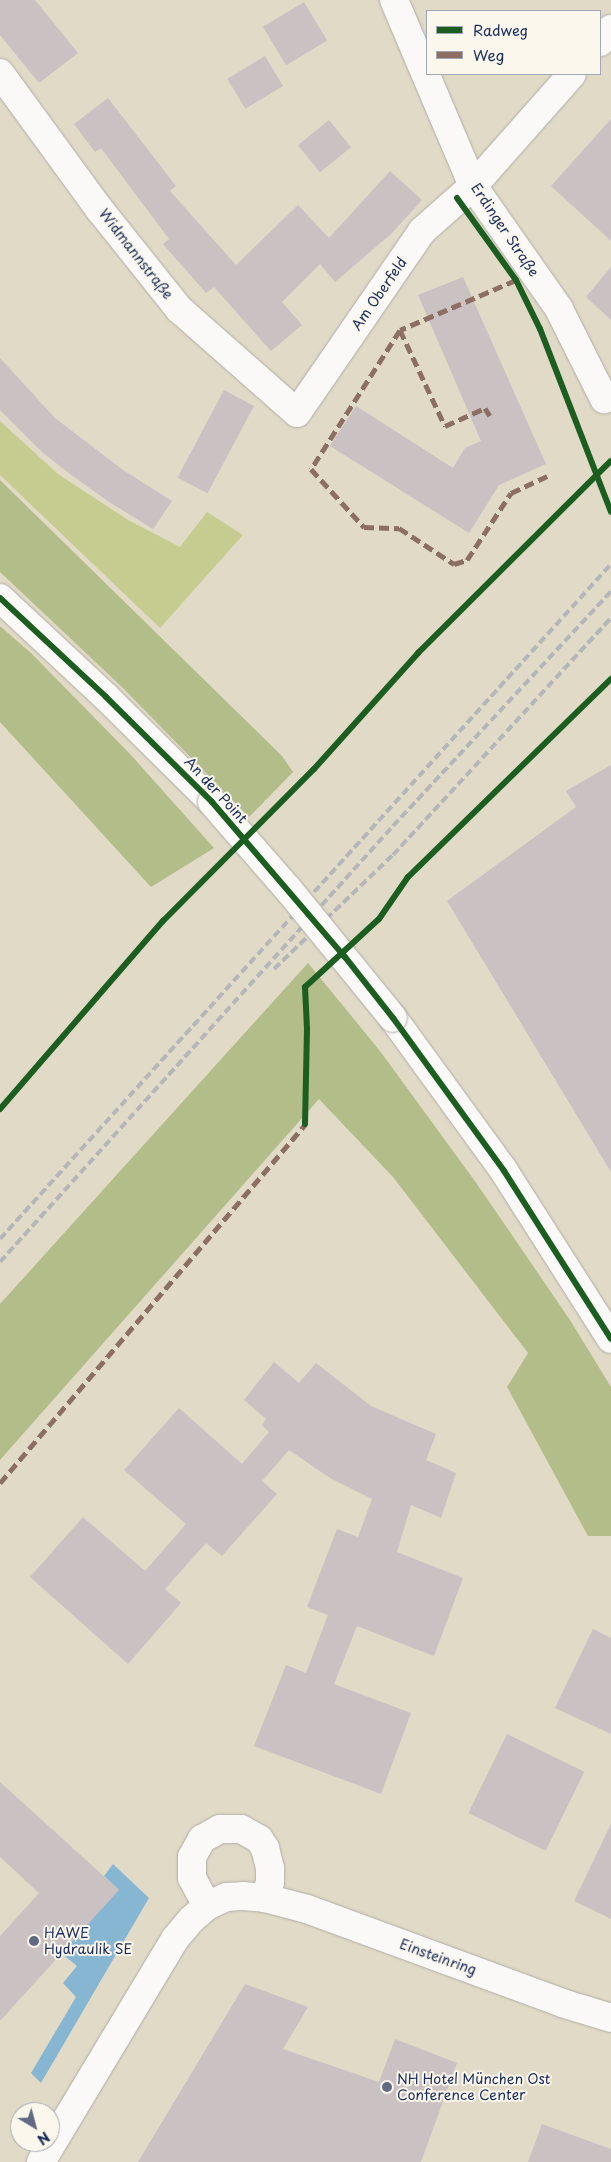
<!DOCTYPE html>
<meta charset="utf-8">
<style>
body{margin:0}
#map{position:relative;width:611px;height:2162px;overflow:hidden;background:#e1dac7;font-family:"Playpen Sans",sans-serif}
div>[style]{position:absolute}
.green>*{inset:0;background:#c6cc90}
.forest>*{inset:0;background:#b2bd8a}
.water>*{inset:0;background:#86b6d2}
.building>*{inset:0;background:#cac1c2;transform-origin:0 0}
.roads{filter:drop-shadow(0 0 1px #b0ada5) drop-shadow(0 0 1px #b0ada5)}
.minor>*{height:28px;margin:-14px;padding:0 14px;transform-origin:14px;border-radius:14px;background:#faf9f7}
.tertiary>*{height:28px;margin:-14px;padding:0 14px;transform-origin:14px;border-radius:14px;background:#faf9f7}
.rail>*{height:4px;margin-top:-2px;transform-origin:0;background:repeating-linear-gradient(90deg,#b5b6b9 0 8px,transparent 0 12px)}
.bridges{filter:drop-shadow(0 0 1px #b0ada5) drop-shadow(0 0 1px #b0ada5)}
.tertiary-bridge>*{height:28px;margin:-14px;padding:0 14px;transform-origin:14px;border-radius:14px;background:#faf9f7}
.quiet>*{height:5px;margin-top:-2.5px;transform-origin:0;background:repeating-linear-gradient(90deg,#8d6e63 0 10px,transparent 0 15px)}
.cycleway>*{height:6px;margin:-3px;padding:0 3px;transform-origin:3px;border-radius:3px;background:#1b5e20}
.dots>*{width:14px;height:14px;translate:-50% -50%;box-sizing:border-box;border:2px solid #fbf7ec;border-radius:50%}
span{translate:-50% -50%;white-space:nowrap;text-align:center;line-height:1.15;-webkit-text-stroke:4px #fbf7ec;paint-order:stroke}
.street-label{font-size:14px;color:#1b2f5e}
.poi-label{font-size:14px;color:#1b2f5e}
.left{translate:0 -50%;text-align:left}
.legend{position:absolute;left:426px;top:10px;width:175px;height:65px;box-sizing:border-box;background:#fbf7ec;border:1px solid #a1a7b3;margin:0;padding:6px 9px;list-style:none;font-size:15px;color:#1b2f5e}
.legend li{display:flex;align-items:center;gap:10px;height:25px}
.legend b{width:25px;border:1px solid #a1a7b3}
.north{position:absolute;left:10px;top:2102px;width:50px;height:50px;box-sizing:border-box;background:#fbf7ec;border:1px solid #a1a7b3;border-radius:50%;rotate:143deg;font-size:14px;font-weight:700;line-height:20px;text-align:center;color:#1b2f5e}
.north::after{content:'';display:block;margin:auto;width:18px;height:22px;background:#606b83;clip-path:polygon(50% 0,100% 100%,50% 72%,0 100%)}
</style>
<div id="map">
<div class="green">
<div style="clip-path:polygon(0 421px,58px 474px,128px 520px,180px 547px,207px 512px,243px 535px,160px 628px,0 475px)"></div>
</div>
<div class="forest">
<div style="clip-path:polygon(0 480px,282px 756px,293px 772px,249px 817px,124px 689px,0 572px)"></div>
<div style="clip-path:polygon(0 626px,31px 653px,130px 754px,214px 848px,151px 887px,0 722px)"></div>
<div style="clip-path:polygon(308px 963px,380px 1051px,477px 1184px,570px 1320px,611px 1387px,611px 1536px,588px 1536px,507px 1387px,528px 1353px,393px 1177px,319px 1099px,0 1460px,0 1304px)"></div>
</div>
<div class="water">
<div style="clip-path:polygon(113px 1864px,149px 1898px,41px 2083px,31px 2073px,76px 1997px,63px 1983px,77px 1966px,61px 1953px,118px 1889px,104px 1876px)"></div>
</div>
<div class="building">
<div style="clip-path:polygon(0 0,35px 0,78px 53px,39px 83px,0 35px)"></div>
<div style="left:304px;top:2px;width:45px;height:48px;rotate:59deg"></div>
<div style="left:265px;top:56px;width:35px;height:44px;rotate:59deg"></div>
<div style="clip-path:polygon(108px 98px,176px 186px,170px 191px,236px 265px,298px 205px,329px 238px,390px 171px,422px 200px,391px 234px,335px 282px,320px 264px,282px 302px,302px 325px,271px 351px,214px 287px,206px 293px,163px 244px,169px 239px,101px 148px,95px 152px,74px 124px)"></div>
<div style="clip-path:polygon(611px 119px,611px 241px,551px 186px)"></div>
<div style="left:329px;top:120px;width:35px;height:40px;rotate:51deg"></div>
<div style="clip-path:polygon(611px 267px,611px 320px,586px 297px)"></div>
<div style="clip-path:polygon(463px 277px,546px 464px,499px 485px,469px 533px,330px 446px,356px 406px,453px 468px,465px 448px,481px 441px,418px 295px)"></div>
<div style="clip-path:polygon(0 358px,55px 418px,123px 470px,172px 501px,153px 529px,109px 502px,66px 471px,42px 452px,0 410px)"></div>
<div style="left:224px;top:390px;width:34px;height:99px;rotate:28deg"></div>
<div style="clip-path:polygon(611px 765px,611px 1172px,447px 901px,576px 807px,566px 791px)"></div>
<div style="clip-path:polygon(274px 1362px,299px 1383px,316px 1363px,371px 1406px,436px 1434px,426px 1460px,456px 1473px,441px 1518px,411px 1505px,397px 1552px,463px 1578px,434px 1656px,357px 1626px,334px 1684px,411px 1713px,381px 1794px,254px 1746px,286px 1665px,306px 1673px,328px 1615px,307px 1607px,337px 1529px,358px 1537px,372px 1499px,330px 1478px,289px 1450px,262px 1481px,277px 1494px,222px 1556px,206px 1543px,165px 1589px,181px 1603px,128px 1664px,30px 1577px,83px 1517px,145px 1571px,186px 1524px,124px 1470px,179px 1408px,242px 1464px,269px 1432px,262px 1425px,266px 1419px,244px 1400px)"></div>
<div style="clip-path:polygon(593px 1629px,611px 1638px,611px 1734px,555px 1708px)"></div>
<div style="left:507px;top:1734px;width:86px;height:88px;rotate:26deg"></div>
<div style="clip-path:polygon(0 1782px,119px 1890px,0 2021px,0 1936px,39px 1893px,0 1857px)"></div>
<div style="clip-path:polygon(611px 1824px,611px 1919px,574px 1901px)"></div>
<div style="clip-path:polygon(245px 1984px,308px 2007px,283px 2049px,379px 2082px,395px 2039px,457px 2063px,421px 2162px,138px 2162px)"></div>
<div style="clip-path:polygon(542px 2124px,611px 2149px,611px 2162px,528px 2162px)"></div>
</div>
<div class="roads">
<div class="minor">
<div style="left:394px;top:0;width:202px;rotate:67deg"></div>
<div style="left:473px;top:186px;width:150px;rotate:55deg"></div>
<div style="left:559px;top:309px;width:101px;rotate:63.4deg"></div>
<div style="left:600px;top:42px;width:17px;rotate:-50deg"></div>
<div style="left:0;top:73px;width:170px;rotate:53.9deg"></div>
<div style="left:100px;top:210px;width:127px;rotate:51.4deg"></div>
<div style="left:179px;top:309px;width:157px;rotate:41.4deg"></div>
<div style="left:297px;top:413px;width:221px;rotate:-55.5deg"></div>
<div style="left:422px;top:231px;width:68px;rotate:-41.4deg"></div>
<div style="left:473px;top:186px;width:149px;rotate:-48.5deg"></div>
<div style="left:207px;top:1906px;width:32px;rotate:-118deg"></div>
<div style="left:192px;top:1878px;width:21px;rotate:-90deg"></div>
<div style="left:192px;top:1857px;width:21px;rotate:-61deg"></div>
<div style="left:202px;top:1839px;width:21px;rotate:-29deg"></div>
<div style="left:220px;top:1829px;width:21px"></div>
<div style="left:241px;top:1829px;width:21px;rotate:29deg"></div>
<div style="left:259px;top:1839px;width:11px;rotate:56deg"></div>
<div style="left:265px;top:1848px;width:21px;rotate:76deg"></div>
<div style="left:270px;top:1868px;width:14px;rotate:90deg"></div>
<div style="left:270px;top:1882px;width:17px;rotate:107deg"></div>
<div style="left:41px;top:2162px;width:260px;rotate:-59deg"></div>
<div style="left:175px;top:1939px;width:26px;rotate:-50deg"></div>
<div style="left:192px;top:1919px;width:20px;rotate:-41deg"></div>
<div style="left:207px;top:1906px;width:21px;rotate:-25deg"></div>
<div style="left:226px;top:1897px;width:17px;rotate:-3deg"></div>
<div style="left:243px;top:1896px;width:22px;rotate:5deg"></div>
<div style="left:265px;top:1898px;width:43px;rotate:14.7deg"></div>
<div style="left:307px;top:1909px;width:272px;rotate:20.2deg"></div>
<div style="left:562px;top:2003px;width:51px;rotate:17deg"></div>
</div>
<div class="tertiary">
<div style="left:0;top:598px;width:145px;rotate:43deg"></div>
<div style="left:106px;top:697px;width:149px;rotate:44.7deg"></div>
<div style="left:393px;top:1018px;width:189px;rotate:54deg"></div>
<div style="left:504px;top:1171px;width:199px;rotate:57.5deg"></div>
</div>
</div>
<div class="rail">
<div style="left:274px;top:969px;width:165px;rotate:-43.8deg"></div>
<div style="left:393px;top:855px;width:322px;rotate:-47.4deg"></div>
<div style="left:0;top:1239px;width:910px;rotate:-47.85deg"></div>
<div style="left:0;top:1262px;width:587px;rotate:-47.97deg"></div>
<div style="left:393px;top:826px;width:321px;rotate:-47.1deg"></div>
</div>
<div class="bridges">
<div class="tertiary-bridge">
<div style="left:212px;top:802px;width:116px;rotate:48.9deg"></div>
<div style="left:288px;top:889px;width:166px;rotate:50.9deg"></div>
</div>
</div>
<div class="quiet">
<div style="left:516px;top:280px;width:126px;rotate:156.7deg"></div>
<div style="left:400px;top:330px;width:165px;rotate:122.6deg"></div>
<div style="left:311px;top:469px;width:79px;rotate:47.6deg"></div>
<div style="left:364px;top:527px;width:35px;rotate:2deg"></div>
<div style="left:399px;top:528px;width:66px;rotate:33.2deg"></div>
<div style="left:454px;top:564px;width:14px;rotate:-17deg"></div>
<div style="left:467px;top:560px;width:80px;rotate:-56.7deg"></div>
<div style="left:511px;top:493px;width:40px;rotate:-25deg"></div>
<div style="left:400px;top:330px;width:106px;rotate:64.9deg"></div>
<div style="left:445px;top:426px;width:44px;rotate:-24.2deg"></div>
<div style="left:485px;top:408px;width:9px;rotate:58deg"></div>
<div style="left:0;top:1483px;width:471px;rotate:-49.6deg"></div>
<div style="left:305px;top:1124px;width:4px;rotate:-90deg"></div>
</div>
<div class="cycleway">
<div style="left:457px;top:198px;width:101px;rotate:54.3deg"></div>
<div style="left:516px;top:280px;width:55px;rotate:63.9deg"></div>
<div style="left:540px;top:329px;width:196px;rotate:68.8deg"></div>
<div style="left:0;top:598px;width:145px;rotate:43deg"></div>
<div style="left:106px;top:697px;width:149px;rotate:44.7deg"></div>
<div style="left:212px;top:802px;width:204px;rotate:49.4deg"></div>
<div style="left:345px;top:957px;width:78px;rotate:51.8deg"></div>
<div style="left:393px;top:1018px;width:189px;rotate:54deg"></div>
<div style="left:504px;top:1171px;width:199px;rotate:57.5deg"></div>
<div style="left:0;top:1109px;width:249px;rotate:-49.1deg"></div>
<div style="left:163px;top:921px;width:214px;rotate:-45.2deg"></div>
<div style="left:314px;top:769px;width:156px;rotate:-48.1deg"></div>
<div style="left:418px;top:653px;width:272px;rotate:-44.9deg"></div>
<div style="left:305px;top:1124px;width:95px;rotate:-88.8deg"></div>
<div style="left:307px;top:1029px;width:42px;rotate:-92.7deg"></div>
<div style="left:305px;top:987px;width:100px;rotate:-42.6deg"></div>
<div style="left:379px;top:919px;width:51px;rotate:-55.4deg"></div>
<div style="left:408px;top:877px;width:284px;rotate:-44.3deg"></div>
</div>
<div class="dots">
<div style="left:34px;top:1941px;background:#606b83"></div>
<div style="left:387px;top:2087px;background:#606b83"></div>
</div>
<div class="street-label">
<span style="left:505px;top:230px;rotate:56deg">Erdinger Straße</span>
<span style="left:136px;top:254px;rotate:52deg">Widmannstraße</span>
<span style="left:379px;top:294px;rotate:-55deg">Am Oberfeld</span>
<span style="left:216px;top:790px;rotate:47deg">An der Point</span>
<span style="left:438px;top:1957px;rotate:20deg">Einsteinring</span>
</div>
<div class="poi-label">
<span class="left" style="left:44px;top:1941px">HAWE<br>Hydraulik SE</span>
<span class="left" style="left:397px;top:2087px">NH Hotel München Ost<br>Conference Center</span>
</div>
<ul class="legend">
<li><b style="height:6px;background:#1b5e20"></b>Radweg</li>
<li><b style="height:6px;background:#8d6e63"></b>Weg</li>
</ul>
<div class="north">N</div>
</div>
